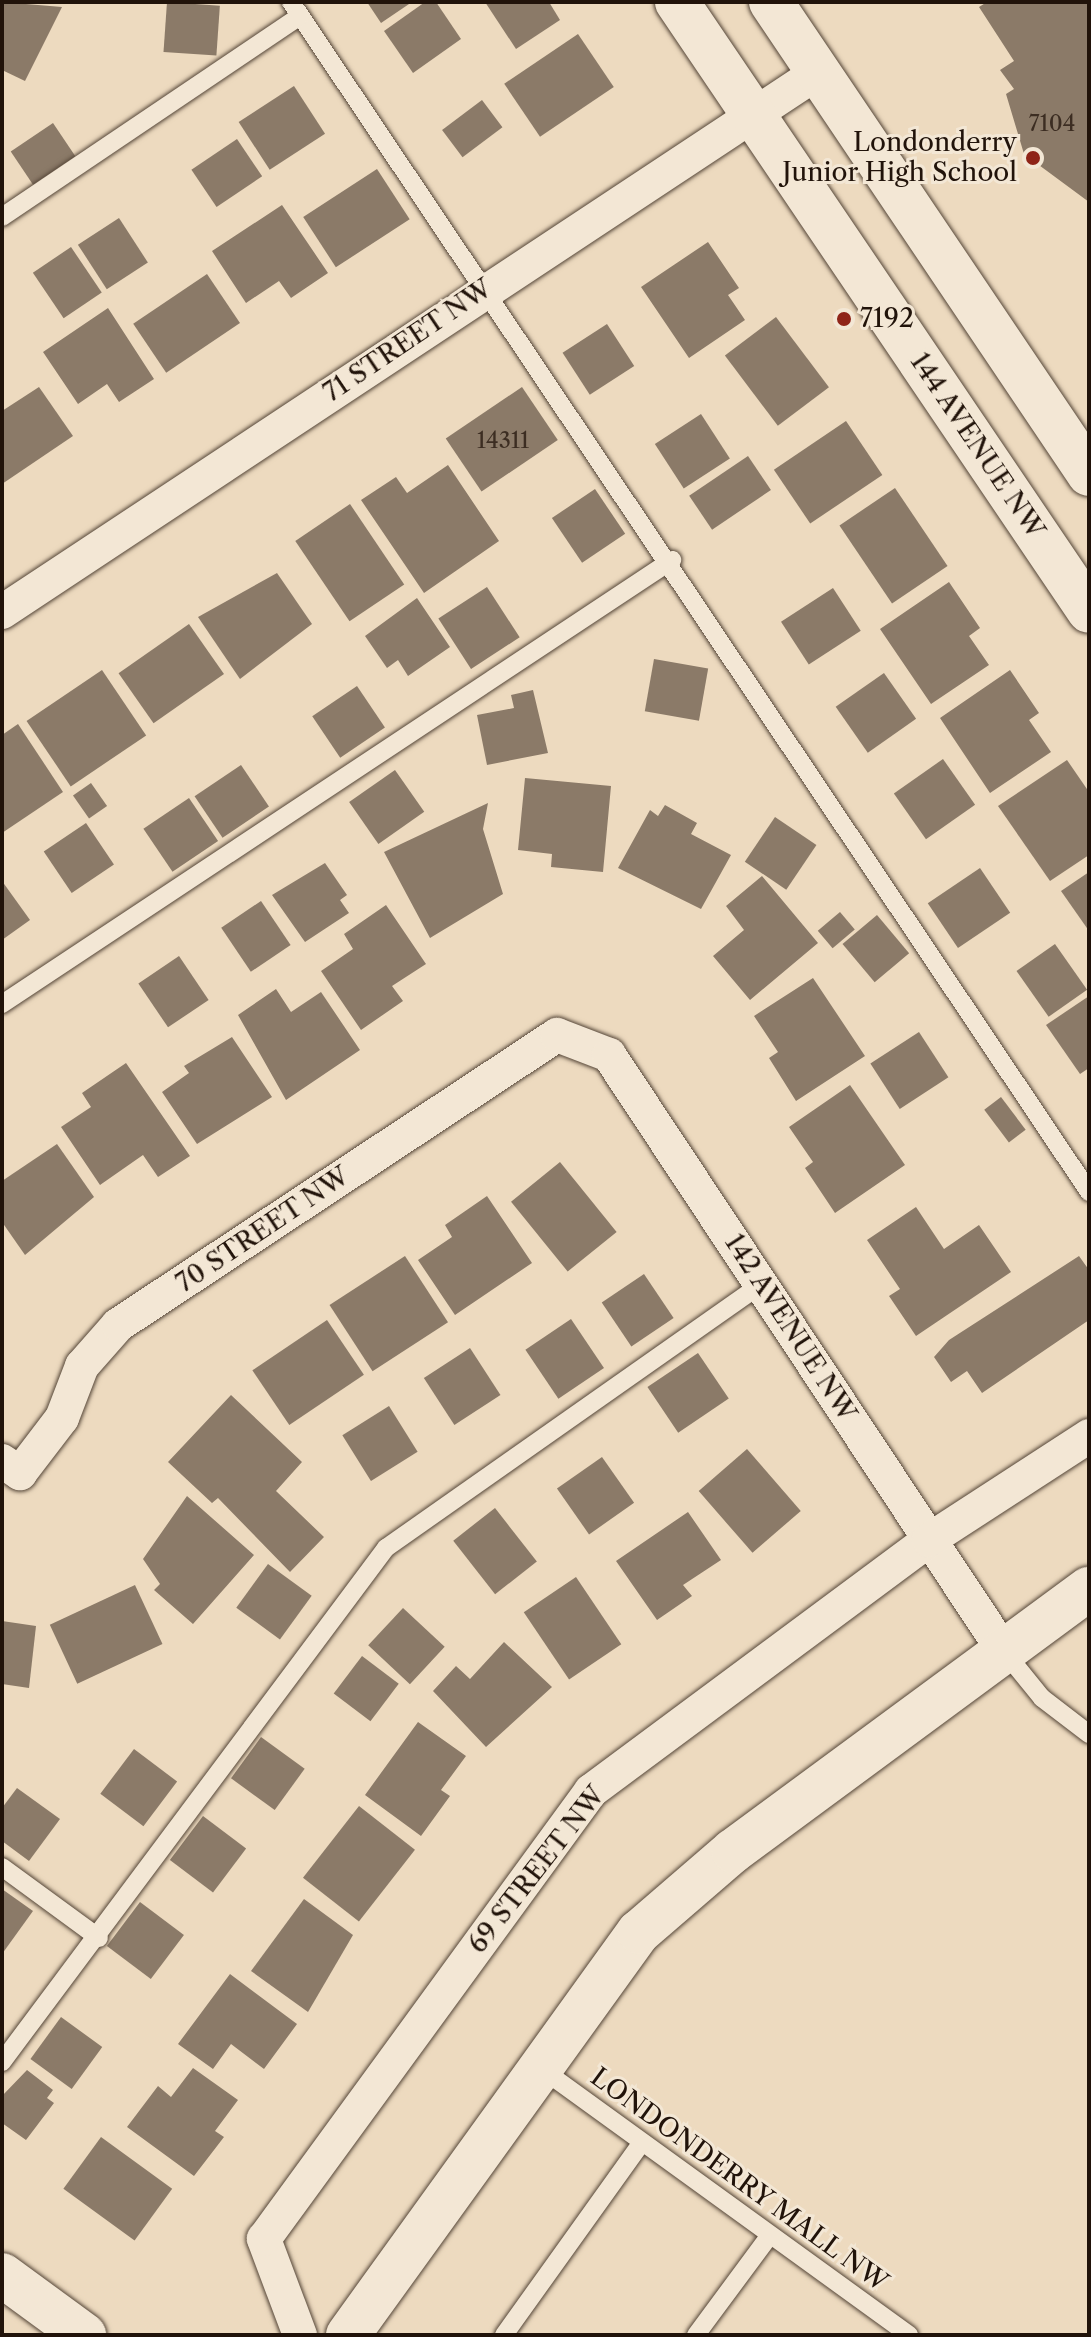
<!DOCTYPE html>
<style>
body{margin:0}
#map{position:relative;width:1091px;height:2337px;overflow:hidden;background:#eddabf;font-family:"Libre Caslon Text",serif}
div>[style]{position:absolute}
.building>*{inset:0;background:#8b7a68;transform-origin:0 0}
.roads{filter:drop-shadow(0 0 2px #544537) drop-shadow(0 0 2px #544537)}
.lane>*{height:18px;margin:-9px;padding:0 9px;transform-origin:9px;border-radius:9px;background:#f3e7d5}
.street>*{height:34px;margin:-17px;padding:0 17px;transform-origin:17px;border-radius:17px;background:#f3e7d5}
.secondary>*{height:44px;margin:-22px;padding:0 22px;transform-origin:22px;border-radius:22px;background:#f3e7d5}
.dots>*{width:22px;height:22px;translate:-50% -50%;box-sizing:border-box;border:4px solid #f3e7d5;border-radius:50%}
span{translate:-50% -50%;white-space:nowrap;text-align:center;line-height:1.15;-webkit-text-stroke:6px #f3e7d5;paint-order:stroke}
.number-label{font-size:22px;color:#3c2d22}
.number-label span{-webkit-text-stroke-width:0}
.poi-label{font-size:26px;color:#21130a}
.right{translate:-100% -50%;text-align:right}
.left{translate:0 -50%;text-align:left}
.street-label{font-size:26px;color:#21130a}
.frame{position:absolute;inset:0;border:4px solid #21130a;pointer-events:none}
</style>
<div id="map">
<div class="building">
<div style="clip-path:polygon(2px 2px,62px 7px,25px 81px,2px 70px)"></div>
<div style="left:167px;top:2px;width:53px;height:50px;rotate:4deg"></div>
<div style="clip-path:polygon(367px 2px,412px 2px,381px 23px)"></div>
<div style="clip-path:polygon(425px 2px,436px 2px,461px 39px,413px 73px,384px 31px)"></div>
<div style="clip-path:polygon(485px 2px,549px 2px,560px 20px,516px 49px)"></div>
<div style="clip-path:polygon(987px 2px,1089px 2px,1089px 202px,1024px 154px,1006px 94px,1014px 89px,1000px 70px,1014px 61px,979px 7px)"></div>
<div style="left:578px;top:34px;width:64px;height:89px;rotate:56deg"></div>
<div style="left:294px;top:86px;width:57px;height:66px;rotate:57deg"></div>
<div style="left:482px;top:100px;width:34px;height:50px;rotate:53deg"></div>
<div style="left:53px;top:123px;width:40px;height:51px;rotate:56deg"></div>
<div style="left:237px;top:139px;width:45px;height:55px;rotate:56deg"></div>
<div style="left:377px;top:169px;width:60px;height:88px;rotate:57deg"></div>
<div style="clip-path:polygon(282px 205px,328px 273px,291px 298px,279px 281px,246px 303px,212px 251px)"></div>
<div style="left:119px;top:218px;width:53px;height:49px;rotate:57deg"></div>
<div style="clip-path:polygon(708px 242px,739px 288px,728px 295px,745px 320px,689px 358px,641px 287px)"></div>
<div style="left:71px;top:247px;width:55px;height:46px;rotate:56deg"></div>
<div style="left:207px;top:274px;width:59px;height:89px;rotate:56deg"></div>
<div style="clip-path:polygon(108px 308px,154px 379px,119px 402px,107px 384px,78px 404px,43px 352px)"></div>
<div style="left:776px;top:317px;width:88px;height:64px;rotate:53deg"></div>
<div style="left:607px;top:324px;width:50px;height:53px;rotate:57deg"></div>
<div style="clip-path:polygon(39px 387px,73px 436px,2px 484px,2px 411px)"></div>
<div style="left:522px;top:387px;width:64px;height:92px;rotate:56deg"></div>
<div style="left:701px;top:414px;width:53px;height:55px;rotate:57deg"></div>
<div style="left:846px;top:421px;width:65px;height:87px;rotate:56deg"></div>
<div style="left:748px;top:456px;width:41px;height:71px;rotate:56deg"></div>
<div style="clip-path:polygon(448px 465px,499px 541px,424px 593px,361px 500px,396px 477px,407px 493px)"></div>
<div style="left:895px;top:488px;width:94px;height:67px;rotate:56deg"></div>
<div style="left:595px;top:489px;width:54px;height:52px;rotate:56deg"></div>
<div style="left:350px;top:504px;width:97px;height:66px;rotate:56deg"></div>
<div style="clip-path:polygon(277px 573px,312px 624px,240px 679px,198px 617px)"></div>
<div style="clip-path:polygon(949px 582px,980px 628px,969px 636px,989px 665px,931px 704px,880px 629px)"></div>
<div style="left:487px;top:587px;width:60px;height:58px;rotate:57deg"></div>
<div style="left:833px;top:588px;width:51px;height:62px;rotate:57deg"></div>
<div style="clip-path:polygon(417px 598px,450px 647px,408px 676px,398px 660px,387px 668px,365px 636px)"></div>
<div style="left:189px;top:624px;width:61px;height:86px;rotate:55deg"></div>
<div style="left:654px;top:659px;width:55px;height:53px;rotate:10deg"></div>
<div style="left:102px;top:670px;width:79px;height:91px;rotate:56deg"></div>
<div style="clip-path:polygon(1010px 670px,1039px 713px,1029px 720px,1051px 752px,990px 793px,940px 718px)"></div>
<div style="left:884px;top:673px;width:56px;height:59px;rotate:55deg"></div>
<div style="left:357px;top:686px;width:50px;height:54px;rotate:56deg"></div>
<div style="clip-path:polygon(533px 690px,548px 753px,487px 765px,477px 715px,514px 708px,511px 695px)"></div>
<div style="clip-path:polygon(18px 724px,63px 792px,2px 833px,2px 735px)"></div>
<div style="left:943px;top:759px;width:56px;height:60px;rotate:55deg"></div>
<div style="clip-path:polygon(1067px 760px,1089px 792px,1089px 855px,1050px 881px,998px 806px)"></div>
<div style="left:241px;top:765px;width:50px;height:56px;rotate:56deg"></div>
<div style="left:395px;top:770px;width:51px;height:56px;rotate:55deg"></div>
<div style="clip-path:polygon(525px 778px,611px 786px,603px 872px,551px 867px,552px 854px,518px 850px)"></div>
<div style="left:91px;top:783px;width:28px;height:22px;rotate:55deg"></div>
<div style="left:189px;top:798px;width:52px;height:55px;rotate:56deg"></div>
<div style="clip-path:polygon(488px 803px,483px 829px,503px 894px,430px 938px,384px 852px)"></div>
<div style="clip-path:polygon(665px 805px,697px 823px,691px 834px,731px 855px,701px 909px,618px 868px,650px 810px,658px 816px)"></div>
<div style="left:775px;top:817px;width:50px;height:54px;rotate:34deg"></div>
<div style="left:86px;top:823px;width:50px;height:51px;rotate:56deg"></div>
<div style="clip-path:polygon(325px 863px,347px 895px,340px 900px,349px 913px,305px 942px,272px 895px)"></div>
<div style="left:980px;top:868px;width:54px;height:63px;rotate:56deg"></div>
<div style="clip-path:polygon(1089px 872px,1089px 931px,1061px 891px)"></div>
<div style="clip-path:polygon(762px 876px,818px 943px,750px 1000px,713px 956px,744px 930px,726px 906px)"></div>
<div style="clip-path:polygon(2px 881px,30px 920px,2px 940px)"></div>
<div style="left:261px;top:901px;width:53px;height:48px;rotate:56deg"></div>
<div style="clip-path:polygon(386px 905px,426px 964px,392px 986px,403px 1001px,361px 1030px,321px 971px,353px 949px,344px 934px)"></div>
<div style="left:840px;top:912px;width:23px;height:29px;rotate:50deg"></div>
<div style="left:877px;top:915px;width:50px;height:45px;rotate:50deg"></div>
<div style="left:1055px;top:944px;width:56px;height:47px;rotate:55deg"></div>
<div style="left:179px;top:956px;width:53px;height:49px;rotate:56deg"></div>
<div style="clip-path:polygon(813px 978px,865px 1056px,796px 1101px,769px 1058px,778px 1052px,754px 1016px)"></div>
<div style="clip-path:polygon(276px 989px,291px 1012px,321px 992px,360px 1050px,286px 1100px,238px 1015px)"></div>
<div style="clip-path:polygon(1089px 996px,1089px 1068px,1080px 1074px,1046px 1025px)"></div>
<div style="left:919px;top:1032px;width:54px;height:58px;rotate:57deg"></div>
<div style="clip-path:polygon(232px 1037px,272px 1097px,197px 1144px,162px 1092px,189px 1073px,184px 1066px)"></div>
<div style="clip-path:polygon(126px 1063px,190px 1156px,158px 1177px,143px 1155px,100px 1185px,61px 1127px,91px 1107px,82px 1093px)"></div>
<div style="clip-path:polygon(850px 1085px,905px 1165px,835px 1213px,805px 1168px,813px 1162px,789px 1127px)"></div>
<div style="left:1001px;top:1097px;width:41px;height:21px;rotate:53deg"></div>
<div style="clip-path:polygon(57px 1144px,94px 1197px,25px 1255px,2px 1222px,2px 1181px)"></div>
<div style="left:560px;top:1162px;width:90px;height:63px;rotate:51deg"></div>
<div style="clip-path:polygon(487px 1196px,532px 1263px,455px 1315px,418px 1260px,452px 1237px,445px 1225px)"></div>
<div style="clip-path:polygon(916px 1207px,944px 1249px,979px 1225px,1011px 1272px,916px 1336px,889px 1296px,900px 1289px,867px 1240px)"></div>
<div style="left:405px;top:1256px;width:79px;height:90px;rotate:57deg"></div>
<div style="clip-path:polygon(1079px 1256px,1089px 1270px,1089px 1320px,982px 1393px,967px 1371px,951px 1382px,934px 1357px,949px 1340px)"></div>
<div style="left:644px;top:1274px;width:53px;height:51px;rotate:56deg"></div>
<div style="left:571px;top:1319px;width:59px;height:55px;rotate:56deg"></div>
<div style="left:327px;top:1320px;width:66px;height:90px;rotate:56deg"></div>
<div style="left:470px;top:1348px;width:56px;height:55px;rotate:57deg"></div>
<div style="left:698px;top:1353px;width:55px;height:61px;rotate:56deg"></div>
<div style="clip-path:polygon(231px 1395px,302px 1462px,276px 1491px,324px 1537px,290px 1572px,218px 1498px,212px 1503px,168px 1462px)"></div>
<div style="left:389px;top:1406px;width:54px;height:55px;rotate:58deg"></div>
<div style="left:747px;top:1449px;width:82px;height:64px;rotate:49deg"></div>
<div style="left:602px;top:1457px;width:56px;height:55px;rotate:55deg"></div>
<div style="clip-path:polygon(187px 1496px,254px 1555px,193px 1624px,154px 1590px,160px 1584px,143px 1559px)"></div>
<div style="left:495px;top:1508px;width:68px;height:53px;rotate:52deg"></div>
<div style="clip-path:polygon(688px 1512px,721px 1560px,683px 1585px,692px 1596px,657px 1620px,616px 1561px)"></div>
<div style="left:268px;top:1564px;width:54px;height:54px;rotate:36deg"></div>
<div style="left:576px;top:1577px;width:81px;height:63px;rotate:56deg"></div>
<div style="left:135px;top:1585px;width:65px;height:94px;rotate:65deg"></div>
<div style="left:403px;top:1608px;width:57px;height:51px;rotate:43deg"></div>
<div style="clip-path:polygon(2px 1621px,36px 1626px,29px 1688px,2px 1684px)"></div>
<div style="clip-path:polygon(504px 1642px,552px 1687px,486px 1747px,433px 1691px,456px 1666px,470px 1679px)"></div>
<div style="left:362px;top:1656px;width:46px;height:47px;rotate:37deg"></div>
<div style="clip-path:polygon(418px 1722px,466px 1756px,441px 1790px,450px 1796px,421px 1836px,365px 1795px)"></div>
<div style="left:261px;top:1737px;width:54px;height:51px;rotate:36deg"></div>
<div style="left:134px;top:1749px;width:54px;height:56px;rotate:37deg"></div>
<div style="clip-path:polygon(17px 1788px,60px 1819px,29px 1861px,2px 1841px,2px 1808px)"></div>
<div style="left:359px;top:1806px;width:71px;height:91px;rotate:38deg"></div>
<div style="left:203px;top:1816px;width:54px;height:55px;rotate:37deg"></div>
<div style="clip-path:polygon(2px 1889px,33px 1911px,2px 1954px)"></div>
<div style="clip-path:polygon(304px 1899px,353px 1935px,308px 2012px,251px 1971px)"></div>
<div style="left:140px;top:1902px;width:55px;height:55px;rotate:37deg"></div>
<div style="clip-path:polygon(230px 1974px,297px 2024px,264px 2069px,231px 2044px,213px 2069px,178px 2044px)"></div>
<div style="left:61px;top:2017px;width:51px;height:52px;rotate:36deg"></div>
<div style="clip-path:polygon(193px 2068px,238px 2100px,215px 2131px,224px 2137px,194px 2176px,127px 2127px,158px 2086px,171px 2097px)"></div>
<div style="clip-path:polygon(27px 2070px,53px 2090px,47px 2098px,54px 2103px,26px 2140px,2px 2123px,2px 2096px)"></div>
<div style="left:101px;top:2137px;width:88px;height:64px;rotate:36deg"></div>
</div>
<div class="roads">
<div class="lane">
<div style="left:291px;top:2px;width:1433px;rotate:56.15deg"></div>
<div style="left:2px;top:217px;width:359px;rotate:-34deg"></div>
<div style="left:2px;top:1004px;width:804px;rotate:-33.53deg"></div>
<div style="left:1003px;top:1650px;width:62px;rotate:50.9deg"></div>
<div style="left:1042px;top:1698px;width:59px;rotate:37.5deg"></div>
<div style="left:2px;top:1867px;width:120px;rotate:36.2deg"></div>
<div style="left:2px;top:2062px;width:642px;rotate:-53.24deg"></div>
<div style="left:386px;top:1548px;width:459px;rotate:-35.1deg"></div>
<div style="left:539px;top:2067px;width:457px;rotate:35.9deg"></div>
<div style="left:504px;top:2335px;width:237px;rotate:-54.4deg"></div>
<div style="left:696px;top:2335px;width:124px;rotate:-53.5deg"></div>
</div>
<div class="street">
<div style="left:2px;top:612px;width:977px;rotate:-33.48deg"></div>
<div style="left:2px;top:1461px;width:22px;rotate:34deg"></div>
<div style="left:20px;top:1473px;width:69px;rotate:-52.6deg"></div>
<div style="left:62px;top:1418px;width:56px;rotate:-69deg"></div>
<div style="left:82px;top:1366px;width:55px;rotate:-48.7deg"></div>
<div style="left:118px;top:1325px;width:526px;rotate:-33.45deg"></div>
<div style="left:557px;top:1035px;width:56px;rotate:21deg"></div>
<div style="left:609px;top:1055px;width:710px;rotate:56.49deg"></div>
<div style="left:300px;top:2335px;width:103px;rotate:-110.6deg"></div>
<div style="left:264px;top:2239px;width:555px;rotate:-53.87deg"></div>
<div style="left:591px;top:1791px;width:421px;rotate:-36.6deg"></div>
<div style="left:929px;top:1540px;width:191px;rotate:-33deg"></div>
</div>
<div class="secondary">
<div style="left:677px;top:2px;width:735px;rotate:55.92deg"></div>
<div style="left:771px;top:2px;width:569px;rotate:56.03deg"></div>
<div style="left:2px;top:2275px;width:102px;rotate:36.2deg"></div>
<div style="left:348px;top:2335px;width:497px;rotate:-54.2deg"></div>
<div style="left:639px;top:1932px;width:124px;rotate:-40.8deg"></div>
<div style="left:733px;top:1851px;width:442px;rotate:-36.4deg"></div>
</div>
</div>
<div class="dots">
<div style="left:1033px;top:158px;background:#8f2418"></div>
<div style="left:844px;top:319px;background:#8f2418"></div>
</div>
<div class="number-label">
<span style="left:1052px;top:124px">7104</span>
<span style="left:503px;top:441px">14311</span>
</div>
<div class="poi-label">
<span class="right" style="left:1017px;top:158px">Londonderry<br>Junior High School</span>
<span class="left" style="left:860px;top:319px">7192</span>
</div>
<div class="street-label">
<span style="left:408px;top:341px;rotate:-34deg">71 STREET NW</span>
<span style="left:977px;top:446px;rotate:56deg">144 AVENUE NW</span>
<span style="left:263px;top:1230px;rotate:-34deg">70 STREET NW</span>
<span style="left:790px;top:1328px;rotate:57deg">142 AVENUE NW</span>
<span style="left:537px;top:1870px;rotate:-52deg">69 STREET NW</span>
<span style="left:739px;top:2180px;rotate:36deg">LONDONDERRY MALL NW</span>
</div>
<div class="frame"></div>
</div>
